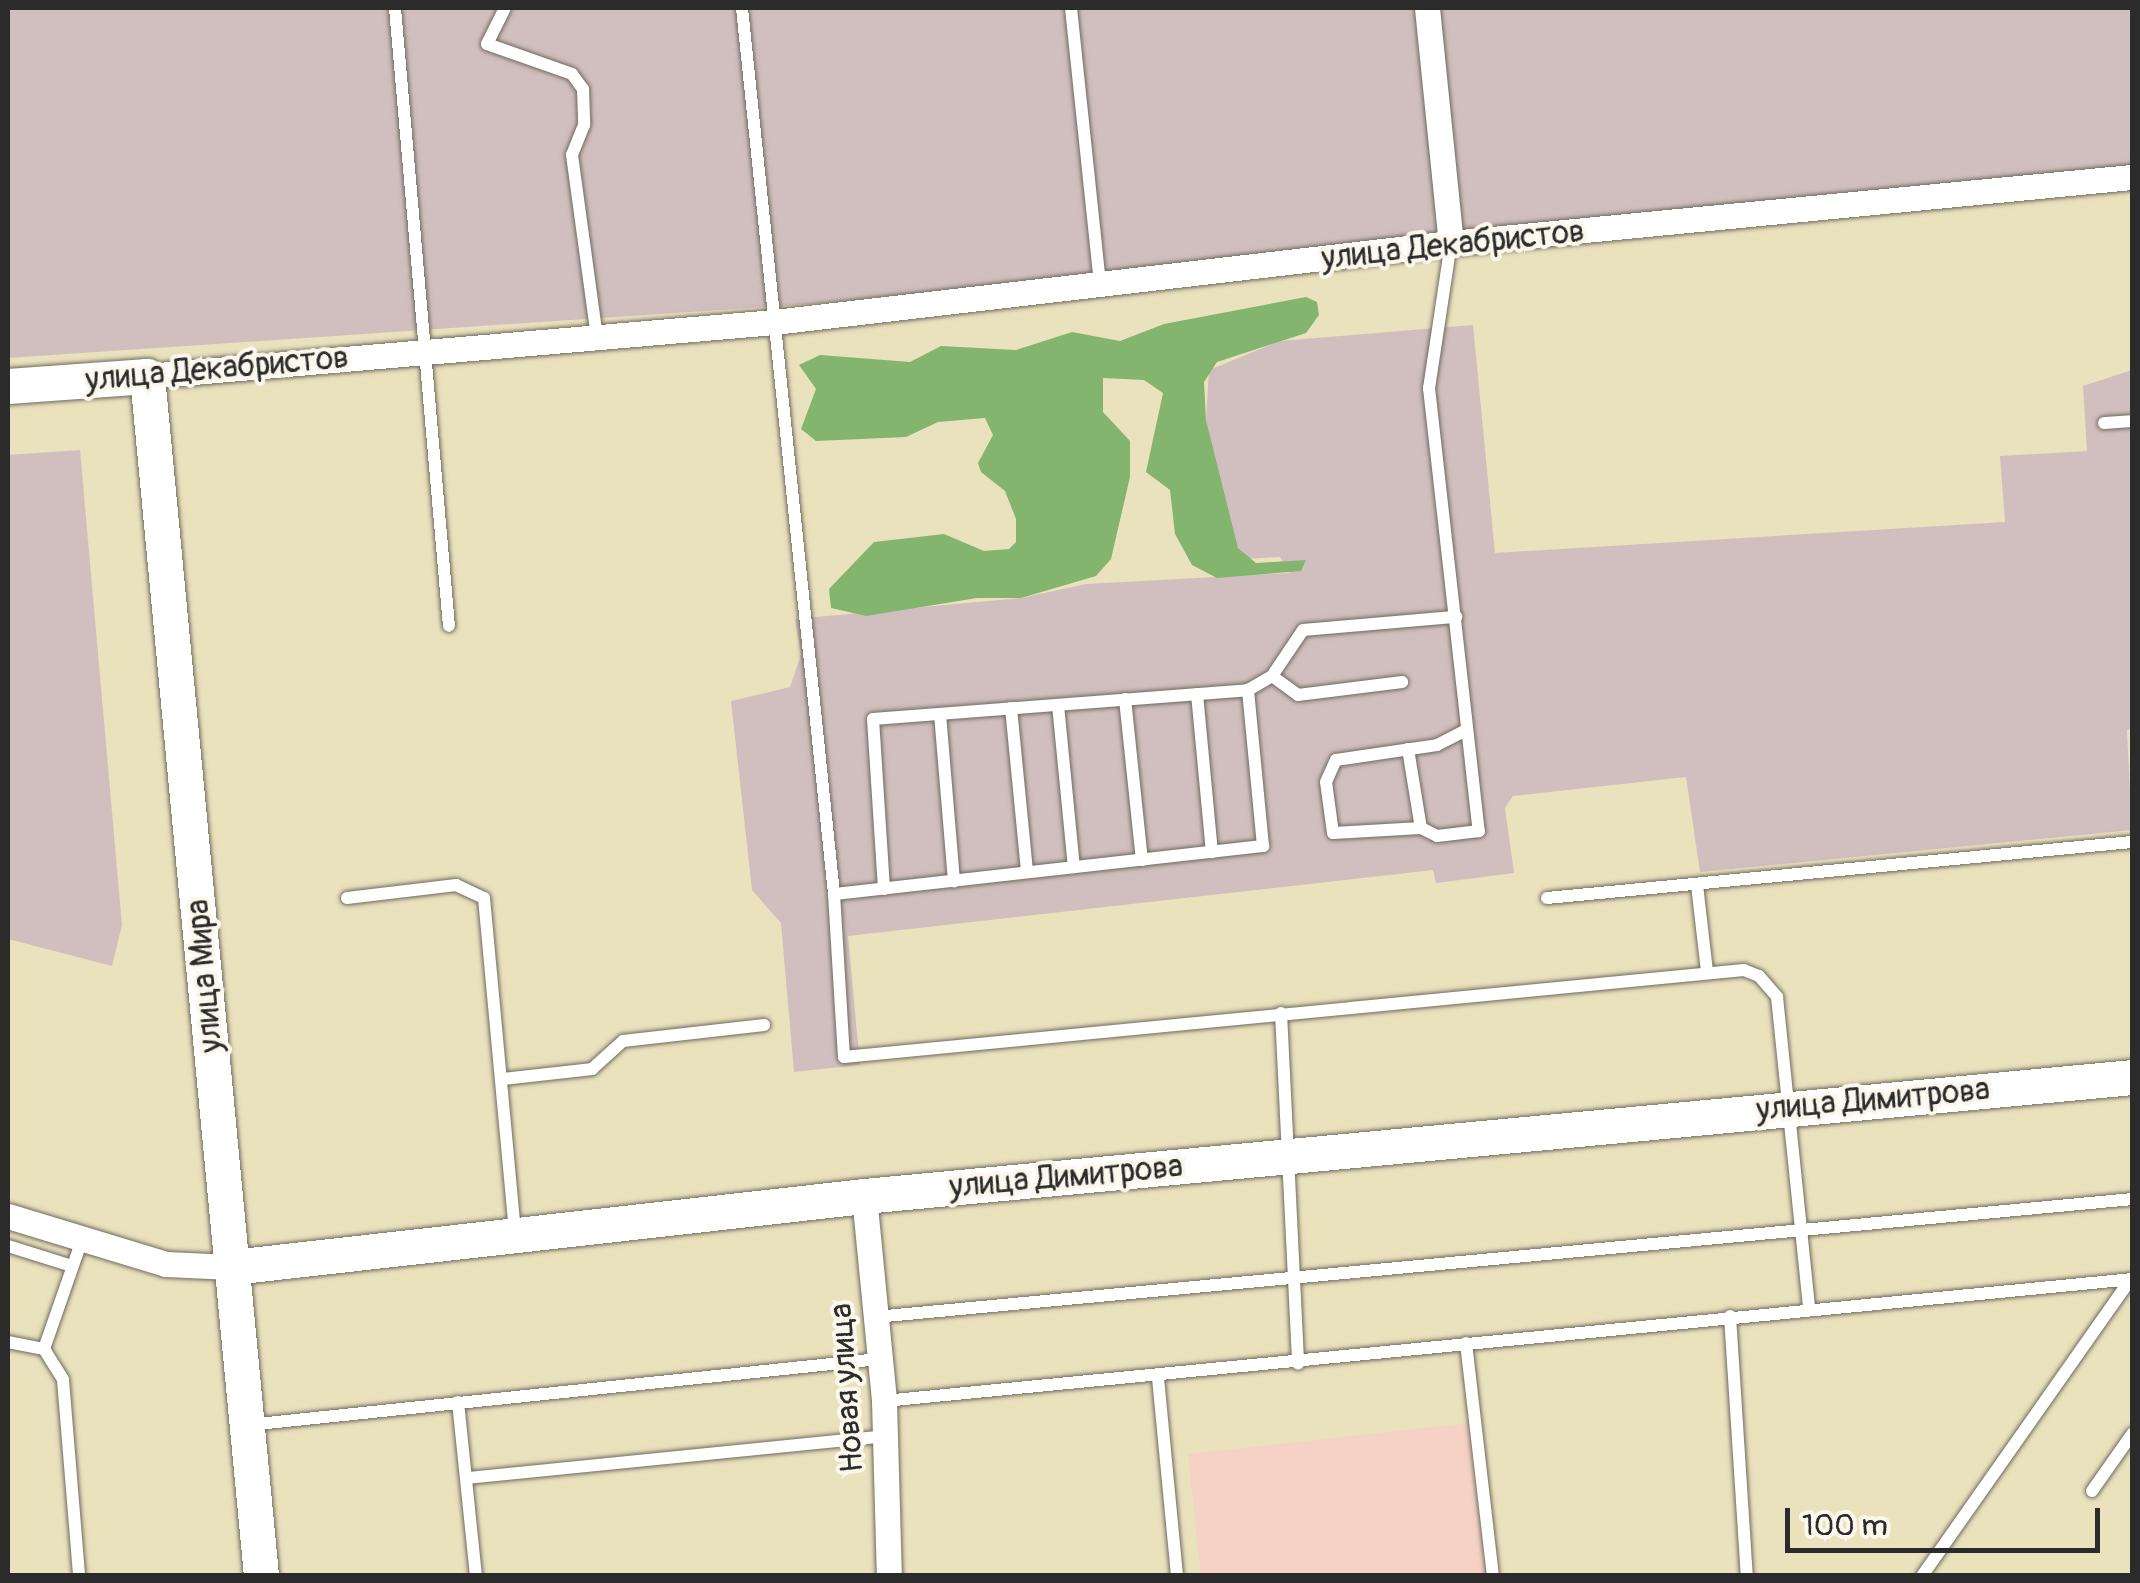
<!DOCTYPE html>
<meta charset="utf-8">
<style>
body{margin:0}
#map{position:relative;width:2140px;height:1583px;overflow:hidden;background:#eae1bd;font-family:Pangolin,sans-serif}
div>[style]{position:absolute}
.built>*{inset:0;background:#f6d1c5}
.industrial>*{inset:0;background:#d1bfbf}
.forest>*{inset:0;background:#83b56f}
.roads{filter:drop-shadow(0 0 2px #6e6b5e) drop-shadow(0 0 2px #6e6b5e)}
.lane>*{height:12px;margin:-6px;padding:0 6px;transform-origin:6px;border-radius:6px;background:#fff}
.street>*{height:25px;margin:-12.5px;padding:0 12.5px;transform-origin:12.5px;border-radius:12.5px;background:#fff}
.secondary>*{height:35px;margin:-17.5px;padding:0 17.5px;transform-origin:17.5px;border-radius:17.5px;background:#fff}
span{translate:-50% -50%;white-space:nowrap;text-align:center;line-height:1.15;-webkit-text-stroke:8px #fbf7ec;paint-order:stroke}
.street-label{font-size:32px;color:#2b2b2b}
.frame{position:absolute;inset:0;border:10px solid #2b2b2b;pointer-events:none}
.scale{position:absolute;left:1785px;top:1508px;width:315px;height:45px;box-sizing:border-box;border:5px solid #2b2b2b;border-top:0;padding-left:12px;font-size:30px;line-height:35px;white-space:nowrap;color:#2b2b2b;-webkit-text-stroke:8px #fbf7ec;paint-order:stroke}
</style>
<div id="map">
<div class="built">
<div style="clip-path:polygon(1468px 1423px,1485px 1575px,1201px 1575px,1188px 1454px)"></div>
</div>
<div class="industrial">
<div style="clip-path:polygon(8px 8px,2132px 8px,2132px 172px,822px 303px,8px 358px)"></div>
<div style="clip-path:polygon(1473px 325px,1495px 553px,2005px 522px,2000px 456px,2087px 451px,2083px 386px,2132px 370px,2132px 729px,2127px 730px,2132px 830px,1700px 872px,1686px 777px,1513px 796px,1505px 808px,1514px 873px,1436px 883px,1433px 870px,848px 936px,860px 1065px,794px 1072px,781px 923px,752px 890px,731px 701px,790px 687px,801px 655px,795px 619px,1021px 598px,1086px 584px,1290px 573px,1280px 557px,1244px 559px,1232px 536px,1206px 420px,1209px 370px,1280px 341px)"></div>
<div style="clip-path:polygon(80px 450px,122px 925px,112px 966px,8px 939px,8px 455px)"></div>
</div>
<div class="forest">
<div style="clip-path:polygon(1306px 297px,1317px 302px,1319px 315px,1306px 333px,1217px 362px,1204px 382px,1206px 420px,1238px 548px,1256px 563px,1306px 560px,1301px 571px,1217px 578px,1192px 565px,1175px 534px,1170px 490px,1146px 472px,1163px 393px,1144px 380px,1103px 378px,1103px 412px,1130px 441px,1130px 477px,1111px 559px,1096px 576px,1021px 598px,977px 598px,866px 616px,831px 608px,829px 589px,874px 542px,944px 534px,984px 551px,1009px 549px,1016px 542px,1016px 519px,1005px 491px,981px 472px,978px 463px,993px 435px,985px 418px,938px 422px,906px 437px,816px 441px,801px 429px,816px 389px,799px 365px,820px 355px,910px 362px,941px 346px,1016px 350px,1072px 332px,1120px 341px,1164px 324px)"></div>
</div>
<div class="roads">
<div class="lane">
<div style="left:395px;top:8px;width:620px;rotate:85.01deg"></div>
<div style="left:505px;top:8px;width:40px;rotate:116.6deg"></div>
<div style="left:487px;top:44px;width:90px;rotate:19.4deg"></div>
<div style="left:572px;top:74px;width:19px;rotate:54deg"></div>
<div style="left:583px;top:89px;width:36px;rotate:88deg"></div>
<div style="left:584px;top:125px;width:32px;rotate:112deg"></div>
<div style="left:572px;top:155px;width:184px;rotate:82.2deg"></div>
<div style="left:742px;top:8px;width:891px;rotate:84.07deg"></div>
<div style="left:834px;top:894px;width:163px;rotate:86.5deg"></div>
<div style="left:844px;top:1057px;width:904px;rotate:-5.52deg"></div>
<div style="left:1744px;top:970px;width:16px;rotate:22deg"></div>
<div style="left:1759px;top:976px;width:28px;rotate:49deg"></div>
<div style="left:1777px;top:997px;width:312px;rotate:84.1deg"></div>
<div style="left:1071px;top:8px;width:280px;rotate:84deg"></div>
<div style="left:1451px;top:243px;width:147px;rotate:98.6deg"></div>
<div style="left:1429px;top:388px;width:446px;rotate:83.6deg"></div>
<div style="left:1479px;top:831px;width:42px;rotate:173.2deg"></div>
<div style="left:1437px;top:836px;width:18px;rotate:-153deg"></div>
<div style="left:1421px;top:828px;width:88px;rotate:176.7deg"></div>
<div style="left:1333px;top:833px;width:51px;rotate:-97.8deg"></div>
<div style="left:1326px;top:782px;width:24px;rotate:-66deg"></div>
<div style="left:1336px;top:760px;width:102px;rotate:-8.4deg"></div>
<div style="left:1437px;top:745px;width:30px;rotate:-27deg"></div>
<div style="left:2104px;top:423px;width:28px;rotate:-4deg"></div>
<div style="left:1272px;top:676px;width:32px;rotate:36deg"></div>
<div style="left:1298px;top:695px;width:105px;rotate:-7.1deg"></div>
<div style="left:1197px;top:694px;width:159px;rotate:84.6deg"></div>
<div style="left:1125px;top:699px;width:162px;rotate:84deg"></div>
<div style="left:1058px;top:705px;width:163px;rotate:84.4deg"></div>
<div style="left:1011px;top:708px;width:165px;rotate:84.4deg"></div>
<div style="left:940px;top:714px;width:168px;rotate:85.2deg"></div>
<div style="left:1408px;top:749px;width:80px;rotate:80.7deg"></div>
<div style="left:1697px;top:885px;width:87px;rotate:83.4deg"></div>
<div style="left:884px;top:889px;width:170px;rotate:-93.7deg"></div>
<div style="left:873px;top:719px;width:376px;rotate:-4.4deg"></div>
<div style="left:1248px;top:690px;width:28px;rotate:-30deg"></div>
<div style="left:1272px;top:676px;width:55px;rotate:-56deg"></div>
<div style="left:1303px;top:630px;width:154px;rotate:-4.9deg"></div>
<div style="left:834px;top:894px;width:432px;rotate:-6.4deg"></div>
<div style="left:1263px;top:846px;width:157px;rotate:-95.5deg"></div>
<div style="left:347px;top:898px;width:110px;rotate:-6.8deg"></div>
<div style="left:456px;top:885px;width:31px;rotate:25deg"></div>
<div style="left:484px;top:898px;width:334px;rotate:84.7deg"></div>
<div style="left:1547px;top:898px;width:588px;rotate:-5.47deg"></div>
<div style="left:1281px;top:1013px;width:351px;rotate:87.2deg"></div>
<div style="left:503px;top:1079px;width:90px;rotate:-6.4deg"></div>
<div style="left:592px;top:1069px;width:42px;rotate:-42.1deg"></div>
<div style="left:623px;top:1041px;width:142px;rotate:-6.5deg"></div>
<div style="left:8px;top:1246px;width:67px;rotate:17.4deg"></div>
<div style="left:1730px;top:1316px;width:261px;rotate:86.3deg"></div>
<div style="left:875px;top:1317px;width:1263px;rotate:-5.36deg"></div>
<div style="left:8px;top:1342px;width:37px;rotate:11deg"></div>
<div style="left:44px;top:1349px;width:36px;rotate:58deg"></div>
<div style="left:63px;top:1380px;width:197px;rotate:85.3deg"></div>
<div style="left:1466px;top:1343px;width:235px;rotate:83.4deg"></div>
<div style="left:44px;top:1349px;width:115px;rotate:-70.8deg"></div>
<div style="left:1158px;top:1378px;width:199px;rotate:84.5deg"></div>
<div style="left:884px;top:1401px;width:1254px;rotate:-5.58deg"></div>
<div style="left:458px;top:1402px;width:175px;rotate:84.1deg"></div>
<div style="left:248px;top:1425px;width:634px;rotate:-5.97deg"></div>
<div style="left:467px;top:1478px;width:421px;rotate:-5.7deg"></div>
<div style="left:2092px;top:1491px;width:70px;rotate:-54.9deg"></div>
<div style="left:1922px;top:1576px;width:363px;rotate:-54.9deg"></div>
</div>
<div class="street">
<div style="left:1427px;top:8px;width:236px;rotate:84.2deg"></div>
<div style="left:147px;top:376px;width:629px;rotate:-4.92deg"></div>
<div style="left:774px;top:322px;width:682px;rotate:-6.66deg"></div>
<div style="left:1451px;top:243px;width:684px;rotate:-5.54deg"></div>
<div style="left:864px;top:1196px;width:206px;rotate:84.4deg"></div>
<div style="left:884px;top:1401px;width:175px;rotate:88.4deg"></div>
<div style="left:8px;top:1216px;width:165px;rotate:16.9deg"></div>
<div style="left:166px;top:1264px;width:66px;rotate:2.6deg"></div>
</div>
<div class="secondary">
<div style="left:8px;top:386px;width:139px;rotate:-4.1deg"></div>
<div style="left:147px;top:376px;width:1205px;rotate:84.57deg"></div>
<div style="left:232px;top:1267px;width:636px;rotate:-6.41deg"></div>
<div style="left:864px;top:1196px;width:1274px;rotate:-5.36deg"></div>
</div>
</div>
<div class="street-label">
<span style="left:1453px;top:245px;rotate:-6deg">улица Декабристов</span>
<span style="left:217px;top:369px;rotate:-5deg">улица Декабристов</span>
<span style="left:205px;top:976px;rotate:-95deg">улица Мира</span>
<span style="left:1873px;top:1100px;rotate:-5deg">улица Димитрова</span>
<span style="left:1066px;top:1177px;rotate:-5deg">улица Димитрова</span>
<span style="left:847px;top:1388px;rotate:-94deg">Новая улица</span>
</div>
<div class="frame"></div>
<div class="scale">100 m</div>
</div>
